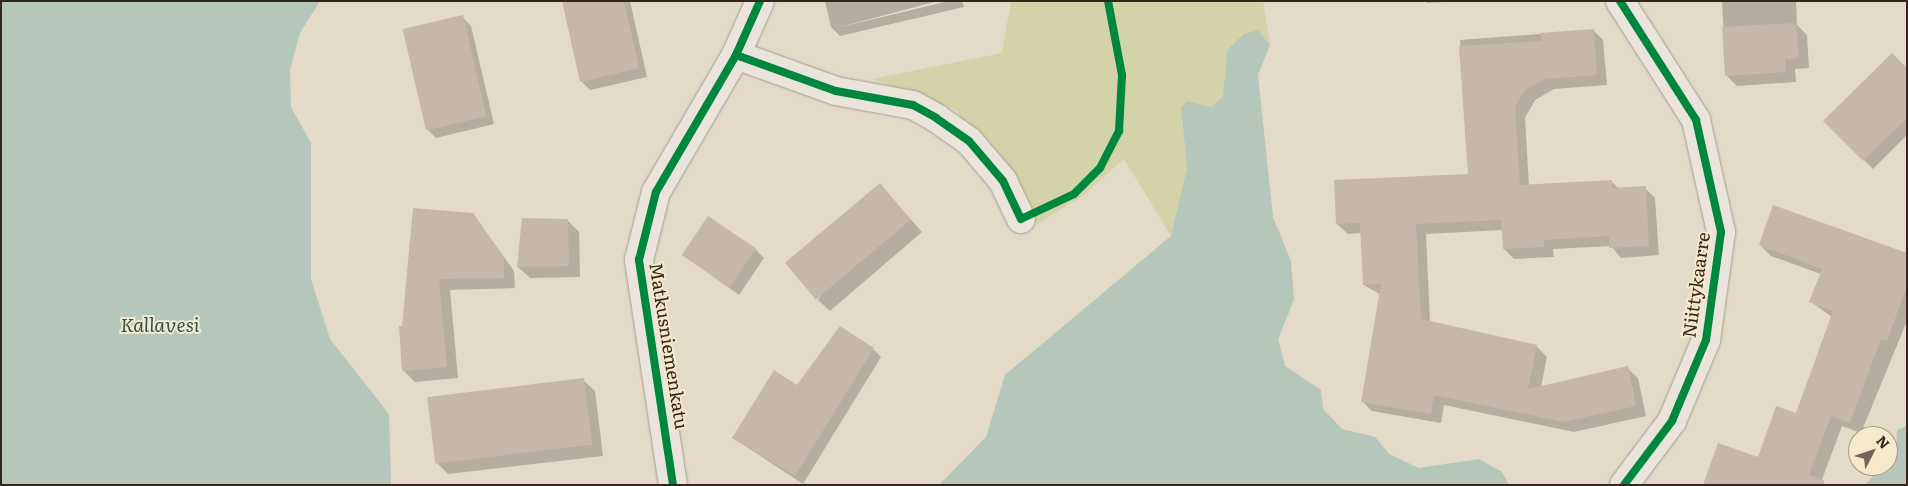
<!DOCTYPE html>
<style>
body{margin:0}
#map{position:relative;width:1908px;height:486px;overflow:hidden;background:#e3dac7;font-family:Literata,serif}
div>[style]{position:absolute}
.green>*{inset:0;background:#d4d2a9}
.water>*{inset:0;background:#b4c7ba}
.shadow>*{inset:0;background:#0003}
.building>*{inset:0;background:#c7b7a8;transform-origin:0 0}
.roads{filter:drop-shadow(0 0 1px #a79e91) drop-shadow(0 0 1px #a79e91)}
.street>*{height:28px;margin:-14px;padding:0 14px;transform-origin:14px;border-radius:14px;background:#eae4da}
.cycleway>*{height:8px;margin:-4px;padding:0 4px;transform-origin:4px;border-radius:4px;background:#00873e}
span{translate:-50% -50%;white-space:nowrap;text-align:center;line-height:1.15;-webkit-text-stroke:4px #f6e8cb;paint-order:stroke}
.street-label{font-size:18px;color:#35261b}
.water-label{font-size:19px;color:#295550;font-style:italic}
.frame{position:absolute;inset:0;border:2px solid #35261b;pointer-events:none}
.north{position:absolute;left:1848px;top:426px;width:50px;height:50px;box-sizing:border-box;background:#f6e8cb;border:1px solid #a99a85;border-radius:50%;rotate:49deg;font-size:14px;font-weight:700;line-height:20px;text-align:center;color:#35261b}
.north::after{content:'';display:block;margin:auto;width:18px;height:22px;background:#726557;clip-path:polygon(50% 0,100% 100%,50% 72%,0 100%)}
</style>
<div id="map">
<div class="green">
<div style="clip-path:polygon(1011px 1px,1263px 1px,1270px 45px,1258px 30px,1227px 50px,1223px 96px,1211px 107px,1187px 101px,1182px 122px,1187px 168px,1171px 236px,1124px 159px,1084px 195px,1037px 224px,956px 110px,872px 79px,1002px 53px)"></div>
</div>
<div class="water">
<div style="clip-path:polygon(1px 1px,320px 1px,300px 33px,290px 69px,291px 107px,311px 143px,311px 279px,330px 339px,389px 414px,391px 485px,1px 485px)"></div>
<div style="clip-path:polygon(1258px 30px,1270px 45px,1258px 75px,1273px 217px,1291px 261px,1294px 300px,1278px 339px,1285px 366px,1321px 390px,1323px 409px,1342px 429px,1375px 437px,1389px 454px,1419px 468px,1479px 459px,1502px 472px,1509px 485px,939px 485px,986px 437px,1005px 375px,1171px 236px,1187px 168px,1181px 108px,1187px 101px,1211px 107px,1223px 96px,1227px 50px,1244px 34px)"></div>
<div style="clip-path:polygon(1907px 426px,1907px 485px,1865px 485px,1882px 466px,1888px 466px,1896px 451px,1897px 430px)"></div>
</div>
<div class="shadow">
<div style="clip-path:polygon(564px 1px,630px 1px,647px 77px,590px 90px,581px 81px)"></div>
<div style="clip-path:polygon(825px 1px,938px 1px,836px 28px,949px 1px,962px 1px,964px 7px,840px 36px,831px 27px)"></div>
<div style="clip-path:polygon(1426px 1px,1464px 1px,1427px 3px)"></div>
<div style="clip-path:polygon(1722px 1px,1796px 1px,1797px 25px,1807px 35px,1809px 68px,1795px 69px,1796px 82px,1737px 86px,1726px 75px)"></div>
<div style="clip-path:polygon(462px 17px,471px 26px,494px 124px,436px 138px,427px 129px)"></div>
<div style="clip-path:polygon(1593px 30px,1603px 40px,1607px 85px,1554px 89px,1535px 100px,1525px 118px,1529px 186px,1611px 181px,1619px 189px,1645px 188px,1655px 198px,1659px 255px,1621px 258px,1611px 246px,1553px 249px,1554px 257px,1514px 259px,1504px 249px,1503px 230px,1426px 234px,1430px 322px,1537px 347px,1547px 357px,1541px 387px,1627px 368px,1638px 378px,1646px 416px,1574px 432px,1444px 405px,1441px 423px,1372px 411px,1362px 401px,1381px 295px,1364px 285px,1361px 233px,1348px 234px,1337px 224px,1469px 175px,1460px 40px)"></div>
<div style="clip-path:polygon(1907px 70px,1907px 135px,1873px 169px,1825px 121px)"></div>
<div style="clip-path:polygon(880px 185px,922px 232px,830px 311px,818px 300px)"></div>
<div style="clip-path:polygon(473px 214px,514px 271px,515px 288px,450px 290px,458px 378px,415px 382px,404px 371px,404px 327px)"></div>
<div style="clip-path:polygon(567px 220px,579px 232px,580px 277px,530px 278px,518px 267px)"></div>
<div style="clip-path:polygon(1760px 245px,1907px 255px,1907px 321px,1861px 433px,1842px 426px,1820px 485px,1758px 458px,1797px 414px,1832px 317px,1811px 302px,1821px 274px,1771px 256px)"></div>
<div style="clip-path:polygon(755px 249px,764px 258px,739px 295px,683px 255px)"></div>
<div style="clip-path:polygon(873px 349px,881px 357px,803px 484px,733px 438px,798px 387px)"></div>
<div style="clip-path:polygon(583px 380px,595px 391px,603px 456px,448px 474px,436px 462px)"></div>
</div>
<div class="building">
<div style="clip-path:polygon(562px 1px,624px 1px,639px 68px,580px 82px)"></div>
<div style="left:463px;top:15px;width:104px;height:62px;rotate:77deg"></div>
<div style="clip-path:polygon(1796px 23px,1799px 58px,1785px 59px,1786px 72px,1725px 76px,1722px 27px)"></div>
<div style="clip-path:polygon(1594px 29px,1597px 75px,1544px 79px,1525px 90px,1515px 107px,1520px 185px,1612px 180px,1612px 188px,1646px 186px,1649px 246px,1609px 248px,1609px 236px,1544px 240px,1544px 247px,1503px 249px,1501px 220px,1416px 224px,1421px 319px,1537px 345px,1528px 389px,1628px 366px,1636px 406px,1563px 422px,1434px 395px,1431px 414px,1361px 402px,1381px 284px,1363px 285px,1360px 223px,1336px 224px,1334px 180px,1468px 174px,1459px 46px,1542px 41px,1540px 33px)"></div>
<div style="clip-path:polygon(1892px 53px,1907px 68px,1907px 118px,1863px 161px,1823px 121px)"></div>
<div style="left:880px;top:183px;width:48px;height:124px;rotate:50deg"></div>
<div style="clip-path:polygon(1773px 205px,1907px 253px,1907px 286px,1887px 341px,1881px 339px,1850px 423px,1831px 416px,1809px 475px,1824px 480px,1824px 485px,1703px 485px,1718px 443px,1758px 457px,1776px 406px,1796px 413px,1833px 311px,1809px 302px,1822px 269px,1759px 245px)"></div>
<div style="clip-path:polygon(413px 208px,473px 213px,504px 258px,504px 278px,439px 279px,447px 367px,402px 371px,399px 326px,402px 326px)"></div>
<div style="left:708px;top:216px;width:58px;height:47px;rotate:34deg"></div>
<div style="clip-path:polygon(522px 218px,568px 219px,569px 266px,517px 267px)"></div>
<div style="clip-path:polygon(840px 326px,874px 348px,795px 476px,732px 438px,774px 370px,797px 385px)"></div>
<div style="left:584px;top:378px;width:67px;height:158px;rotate:83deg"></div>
</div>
<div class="roads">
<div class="street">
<div style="left:1620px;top:1px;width:141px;rotate:57.4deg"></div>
<div style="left:1696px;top:120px;width:115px;rotate:77.4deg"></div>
<div style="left:1721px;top:232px;width:109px;rotate:97.9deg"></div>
<div style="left:1706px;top:340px;width:88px;rotate:112.8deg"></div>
<div style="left:1672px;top:421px;width:80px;rotate:126.9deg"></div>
<div style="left:736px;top:55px;width:106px;rotate:19.8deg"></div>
<div style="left:836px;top:91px;width:78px;rotate:10.3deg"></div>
<div style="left:913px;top:105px;width:26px;rotate:29deg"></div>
<div style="left:936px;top:118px;width:40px;rotate:34.9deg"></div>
<div style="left:969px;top:141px;width:52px;rotate:49.6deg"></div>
<div style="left:1003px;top:181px;width:42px;rotate:64.7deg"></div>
<div style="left:673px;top:485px;width:228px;rotate:-98.6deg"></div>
<div style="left:639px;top:260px;width:70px;rotate:-76deg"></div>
<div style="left:656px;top:192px;width:159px;rotate:-59.7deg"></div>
<div style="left:736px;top:55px;width:59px;rotate:-66deg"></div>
</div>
</div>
<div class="cycleway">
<div style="left:1620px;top:1px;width:141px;rotate:57.4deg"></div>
<div style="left:1696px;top:120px;width:115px;rotate:77.4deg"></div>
<div style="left:1721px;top:232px;width:109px;rotate:97.9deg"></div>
<div style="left:1706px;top:340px;width:88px;rotate:112.8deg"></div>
<div style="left:1672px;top:421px;width:80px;rotate:126.9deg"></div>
<div style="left:736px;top:55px;width:106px;rotate:19.8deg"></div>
<div style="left:836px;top:91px;width:78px;rotate:10.3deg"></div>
<div style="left:913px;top:105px;width:26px;rotate:29deg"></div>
<div style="left:936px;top:118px;width:40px;rotate:34.9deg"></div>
<div style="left:969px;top:141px;width:52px;rotate:49.6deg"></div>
<div style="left:1003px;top:181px;width:42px;rotate:64.7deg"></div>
<div style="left:1021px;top:219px;width:59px;rotate:-25.3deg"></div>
<div style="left:1074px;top:194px;width:37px;rotate:-45deg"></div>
<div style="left:1100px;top:168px;width:42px;rotate:-62.8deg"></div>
<div style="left:1119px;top:131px;width:56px;rotate:-86.9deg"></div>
<div style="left:1122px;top:75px;width:75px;rotate:-100.7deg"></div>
<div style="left:673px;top:485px;width:228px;rotate:-98.6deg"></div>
<div style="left:639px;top:260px;width:70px;rotate:-76deg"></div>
<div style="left:656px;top:192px;width:159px;rotate:-59.7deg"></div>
<div style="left:736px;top:55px;width:59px;rotate:-66deg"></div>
</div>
<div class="street-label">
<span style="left:1696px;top:285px;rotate:-82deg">Niittykaarre</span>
<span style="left:669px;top:346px;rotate:81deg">Matkusniemenkatu</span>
</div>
<div class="water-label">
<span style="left:160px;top:325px">Kallavesi</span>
</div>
<div class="frame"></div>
<div class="north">N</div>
</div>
